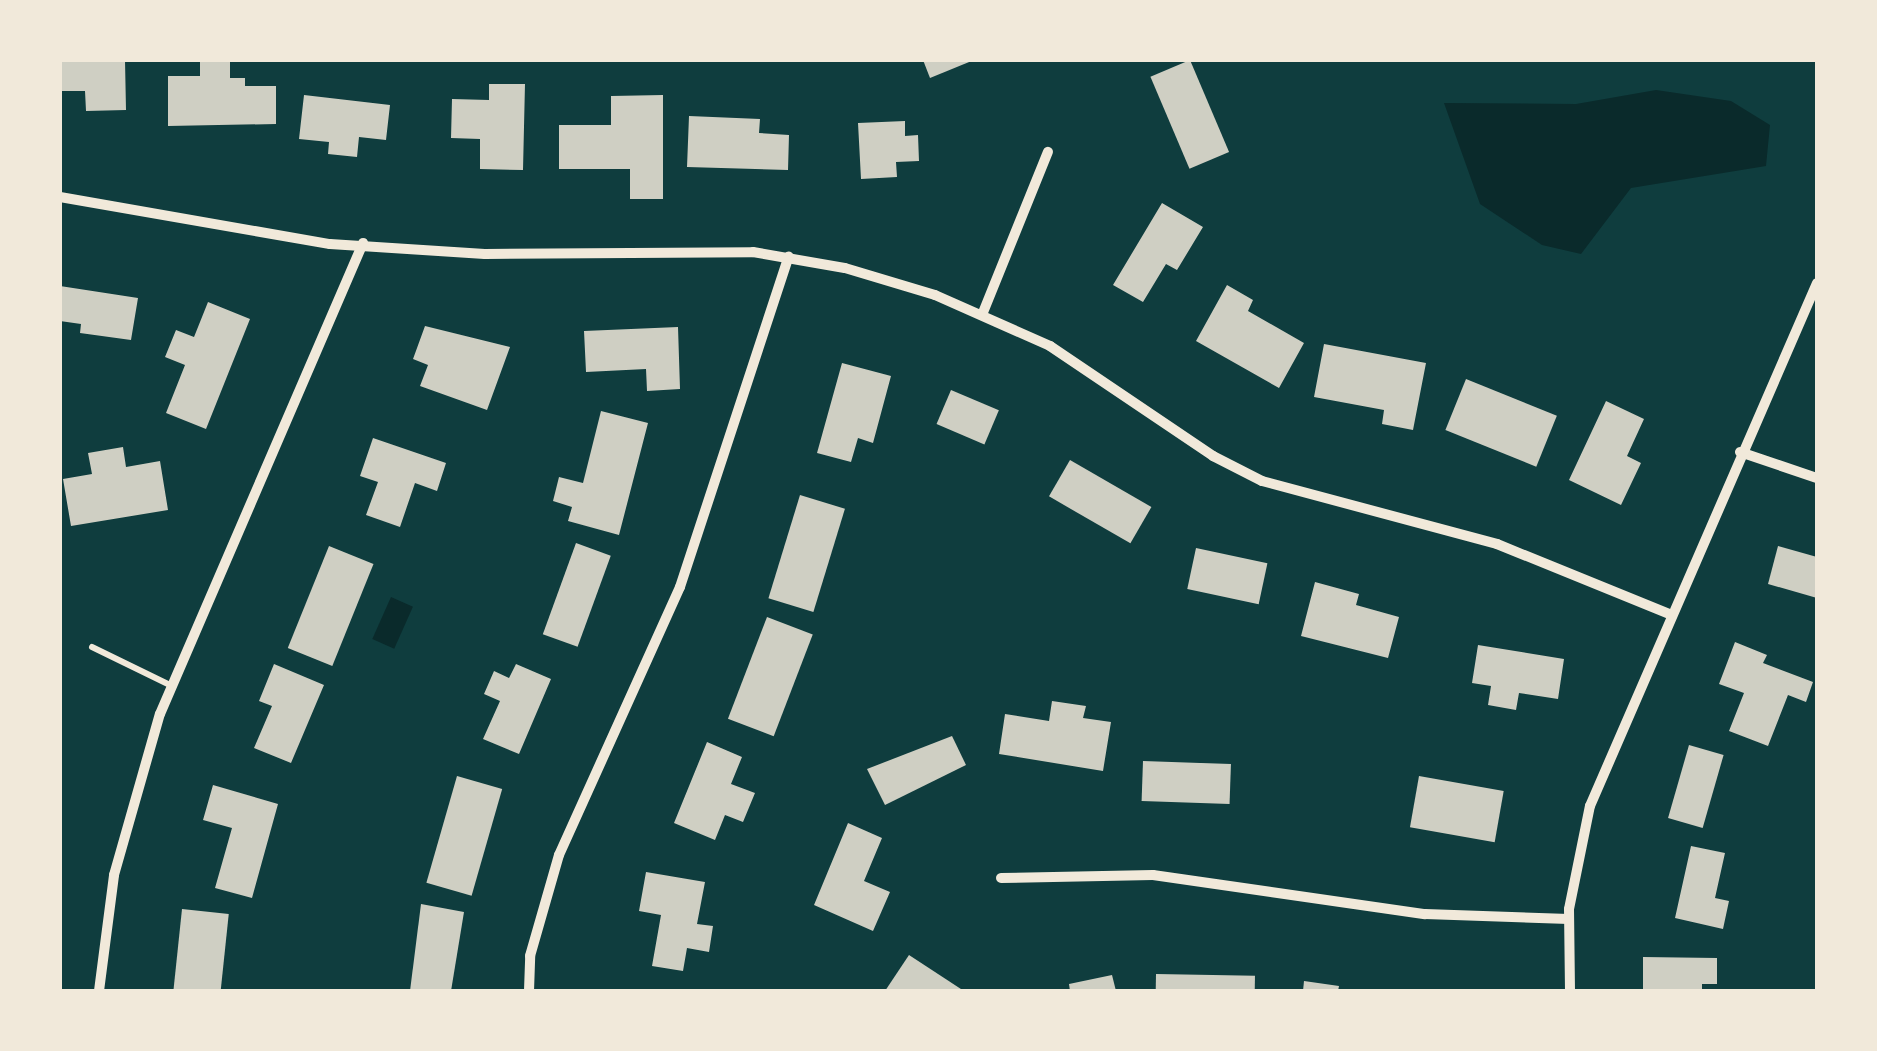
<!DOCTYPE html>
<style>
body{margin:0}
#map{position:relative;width:1877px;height:1051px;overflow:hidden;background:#0f3d3e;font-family:Ubuntu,sans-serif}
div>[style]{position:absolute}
.water>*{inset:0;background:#0a2a2b;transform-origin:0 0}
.building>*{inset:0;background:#cfcfc3;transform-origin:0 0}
.service>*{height:6px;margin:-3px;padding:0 3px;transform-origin:3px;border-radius:3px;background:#f1e9da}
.minor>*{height:10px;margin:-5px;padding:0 5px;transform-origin:5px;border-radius:5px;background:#f1e9da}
span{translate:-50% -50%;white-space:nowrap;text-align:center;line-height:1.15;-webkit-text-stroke:8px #f1e9da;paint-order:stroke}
.frame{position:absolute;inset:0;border:62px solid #f1e9da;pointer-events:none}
</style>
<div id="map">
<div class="water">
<div style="clip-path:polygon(1656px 90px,1731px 101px,1770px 125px,1766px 166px,1631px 188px,1581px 254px,1542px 245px,1480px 204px,1444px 103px,1576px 104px)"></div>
<div style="left:391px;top:597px;width:24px;height:46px;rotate:24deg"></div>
</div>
<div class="building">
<div style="clip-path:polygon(60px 60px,125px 60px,126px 110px,86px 111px,85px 91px,60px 91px)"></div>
<div style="clip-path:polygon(923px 60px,974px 60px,930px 78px)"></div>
<div style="left:1190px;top:60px;width:100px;height:43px;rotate:67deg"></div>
<div style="clip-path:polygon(200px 62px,230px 62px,230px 78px,245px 78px,245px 86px,276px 86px,276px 124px,168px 126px,168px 76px,200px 76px)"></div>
<div style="clip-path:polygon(489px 84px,525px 84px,523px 170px,480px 169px,480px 139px,451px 138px,452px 99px,489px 100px)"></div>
<div style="clip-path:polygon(304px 95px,390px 105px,386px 140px,359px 137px,357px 157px,328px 154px,329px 142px,299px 139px)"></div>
<div style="clip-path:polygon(663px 95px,663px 199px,630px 199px,630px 169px,559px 169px,559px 125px,611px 125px,611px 96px)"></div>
<div style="clip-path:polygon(689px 116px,760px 119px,759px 133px,789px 135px,788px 170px,687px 167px)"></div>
<div style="clip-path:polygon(905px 121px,905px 136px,918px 135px,919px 161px,896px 162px,897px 177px,861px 179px,858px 123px)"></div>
<div style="clip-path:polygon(1162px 203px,1203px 227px,1177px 270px,1166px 264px,1143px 302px,1113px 285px)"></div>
<div style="clip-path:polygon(1227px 285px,1253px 300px,1248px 311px,1304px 343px,1279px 388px,1196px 341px)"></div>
<div style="clip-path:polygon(60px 286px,138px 298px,131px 340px,80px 333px,81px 324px,60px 321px)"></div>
<div style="clip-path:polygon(208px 302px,250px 319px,206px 429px,166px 413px,185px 365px,165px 357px,176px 330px,194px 337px)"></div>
<div style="clip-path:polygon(425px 326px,510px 347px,487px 410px,420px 386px,428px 365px,413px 359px)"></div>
<div style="clip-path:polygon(678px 327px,680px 389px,647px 391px,646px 369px,586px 372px,584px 331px)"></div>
<div style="clip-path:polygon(1324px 344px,1426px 363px,1413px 430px,1382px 424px,1384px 410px,1314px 397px)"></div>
<div style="clip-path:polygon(842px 363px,891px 376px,873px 443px,858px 438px,851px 462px,817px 453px)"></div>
<div style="left:1466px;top:379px;width:98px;height:55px;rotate:22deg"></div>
<div style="left:951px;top:390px;width:52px;height:37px;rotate:23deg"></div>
<div style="clip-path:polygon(1606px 401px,1644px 419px,1627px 456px,1641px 463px,1621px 505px,1569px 480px)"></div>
<div style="clip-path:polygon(601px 411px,648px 423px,619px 535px,568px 521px,572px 507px,553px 501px,559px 477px,583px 483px)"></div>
<div style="clip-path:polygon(373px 438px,446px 463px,437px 491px,415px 483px,400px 527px,366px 515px,378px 482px,360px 476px)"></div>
<div style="clip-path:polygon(123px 447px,126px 467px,160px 461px,168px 510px,71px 526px,63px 479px,92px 474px,88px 453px)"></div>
<div style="left:1070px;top:460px;width:94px;height:42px;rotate:30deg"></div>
<div style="left:800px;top:495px;width:47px;height:108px;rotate:17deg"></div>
<div style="left:576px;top:543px;width:37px;height:97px;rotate:20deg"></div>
<div style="left:329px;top:546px;width:48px;height:110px;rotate:22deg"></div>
<div style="clip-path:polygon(1778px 546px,1817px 557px,1817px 598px,1768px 584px)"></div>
<div style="left:1196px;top:548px;width:73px;height:42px;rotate:12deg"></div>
<div style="clip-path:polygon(1315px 582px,1359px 594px,1356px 605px,1399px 617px,1388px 658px,1301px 636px)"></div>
<div style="left:767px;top:617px;width:49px;height:109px;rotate:21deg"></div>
<div style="clip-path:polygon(1735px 642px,1767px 655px,1763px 663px,1813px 682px,1806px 702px,1788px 695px,1768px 746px,1729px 731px,1744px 693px,1719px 684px)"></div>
<div style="clip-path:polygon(1478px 645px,1564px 659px,1558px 699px,1519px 693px,1516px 710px,1488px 705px,1491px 686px,1472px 683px)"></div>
<div style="clip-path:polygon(274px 664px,324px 685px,291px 763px,254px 748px,272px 706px,259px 701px)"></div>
<div style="clip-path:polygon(516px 664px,551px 679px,519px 754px,483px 739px,500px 701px,484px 694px,494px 671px,509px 678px)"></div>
<div style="clip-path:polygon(1052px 701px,1086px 706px,1083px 718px,1111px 722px,1103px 771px,999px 754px,1005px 714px,1049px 721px)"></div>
<div style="clip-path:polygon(952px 736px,966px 765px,885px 805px,867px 769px)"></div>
<div style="clip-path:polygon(707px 742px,742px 757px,731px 784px,755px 793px,743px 822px,725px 815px,715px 840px,674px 823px)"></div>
<div style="left:1689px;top:745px;width:36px;height:76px;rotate:16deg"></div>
<div style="left:1143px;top:761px;width:88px;height:40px;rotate:2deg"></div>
<div style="left:457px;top:776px;width:47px;height:111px;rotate:16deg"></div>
<div style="left:1419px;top:776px;width:86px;height:52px;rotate:10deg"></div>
<div style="clip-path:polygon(213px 785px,278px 804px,252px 898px,215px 888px,232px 828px,203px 820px)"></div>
<div style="clip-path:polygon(848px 823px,882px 838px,864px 881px,890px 892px,873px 931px,814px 905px)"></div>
<div style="clip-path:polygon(1691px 846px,1725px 853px,1715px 898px,1729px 901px,1723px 929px,1675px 918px)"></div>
<div style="clip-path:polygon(646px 872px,705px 882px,697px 924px,713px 926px,709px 952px,687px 948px,683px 971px,652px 966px,661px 915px,639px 911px)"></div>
<div style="clip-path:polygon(421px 904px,464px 912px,451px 991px,410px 991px)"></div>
<div style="left:182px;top:909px;width:47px;height:82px;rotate:6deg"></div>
<div style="clip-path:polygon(909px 955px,964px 991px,885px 991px)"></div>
<div style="clip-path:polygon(1643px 957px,1717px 958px,1717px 984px,1702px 984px,1702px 991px,1643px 991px)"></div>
<div style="left:1156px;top:974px;width:99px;height:17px;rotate:1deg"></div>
<div style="clip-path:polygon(1112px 975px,1116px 991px,1070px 991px,1069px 984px)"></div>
<div style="clip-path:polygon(1304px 981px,1339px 986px,1338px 991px,1303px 991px)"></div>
</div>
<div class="service">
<div style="left:92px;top:647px;width:89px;rotate:26deg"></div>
</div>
<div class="minor">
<div style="left:60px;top:197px;width:274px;rotate:9.9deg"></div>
<div style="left:330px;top:244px;width:155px;rotate:3.7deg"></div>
<div style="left:485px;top:254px;width:268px;rotate:-0.4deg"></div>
<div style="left:753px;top:252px;width:93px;rotate:9.9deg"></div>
<div style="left:845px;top:268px;width:94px;rotate:16.7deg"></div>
<div style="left:935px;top:295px;width:126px;rotate:23.9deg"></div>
<div style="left:1050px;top:346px;width:197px;rotate:34deg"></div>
<div style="left:1213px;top:456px;width:55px;rotate:27deg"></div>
<div style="left:1262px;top:481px;width:243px;rotate:15deg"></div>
<div style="left:1497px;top:544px;width:189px;rotate:22.1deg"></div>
<div style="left:982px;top:315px;width:176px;rotate:-68deg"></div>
<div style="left:1740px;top:452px;width:81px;rotate:18.7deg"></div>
<div style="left:1001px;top:878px;width:152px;rotate:-1.1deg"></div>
<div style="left:1153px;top:875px;width:275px;rotate:8.2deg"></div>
<div style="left:1425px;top:914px;width:144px;rotate:2deg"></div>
<div style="left:99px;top:991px;width:117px;rotate:-82.6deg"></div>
<div style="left:114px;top:875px;width:167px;rotate:-74.1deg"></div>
<div style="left:160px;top:714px;width:513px;rotate:-66.68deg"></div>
<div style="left:529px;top:991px;width:35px;rotate:-88deg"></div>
<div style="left:530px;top:956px;width:105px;rotate:-74deg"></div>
<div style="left:559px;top:855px;width:294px;rotate:-65.7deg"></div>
<div style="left:680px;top:587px;width:348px;rotate:-71.8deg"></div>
<div style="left:1570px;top:991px;width:82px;rotate:-90.7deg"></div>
<div style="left:1569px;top:909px;width:105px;rotate:-78.5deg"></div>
<div style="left:1590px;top:806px;width:570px;rotate:-66.54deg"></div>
</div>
<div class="frame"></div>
</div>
